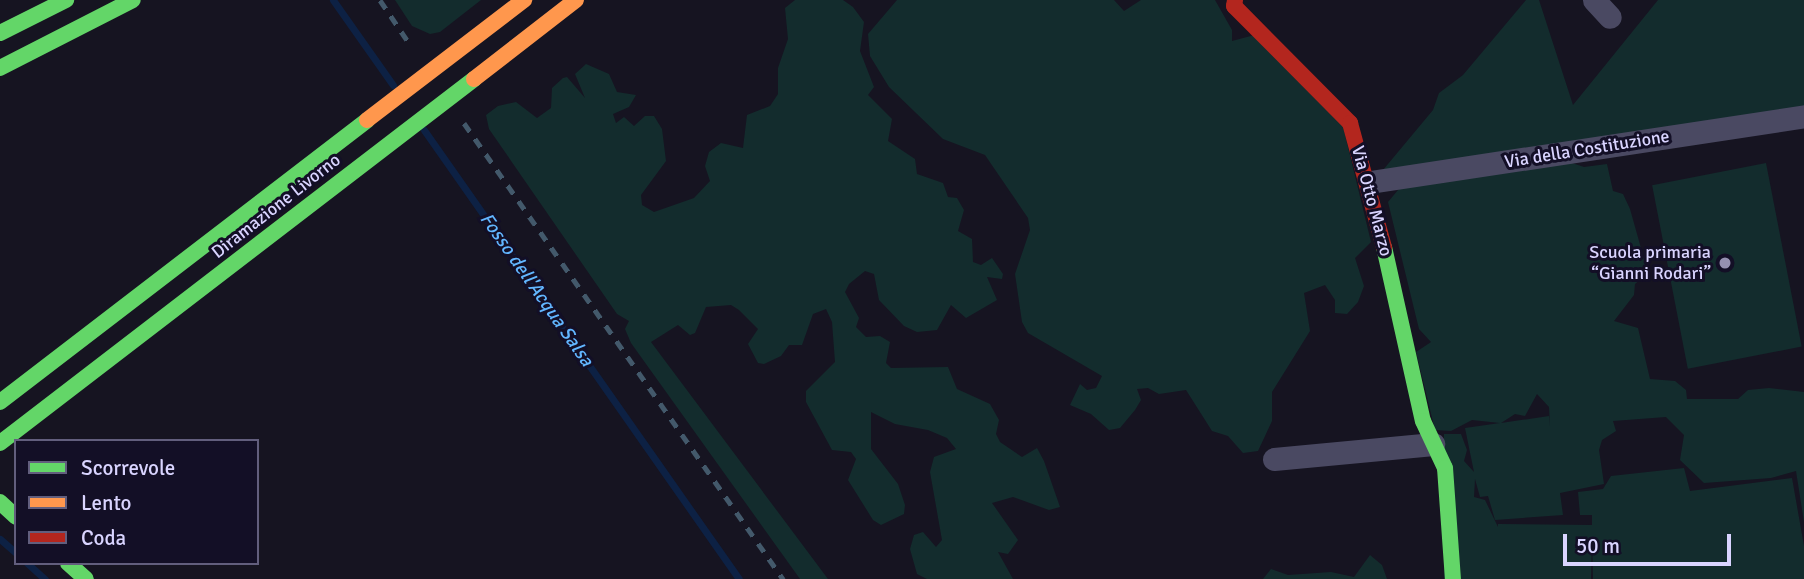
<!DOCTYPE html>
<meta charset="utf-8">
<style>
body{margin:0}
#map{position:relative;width:1804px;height:579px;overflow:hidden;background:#161421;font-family:Signika,sans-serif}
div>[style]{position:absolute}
.green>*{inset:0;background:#132c2d;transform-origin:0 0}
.stream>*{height:7px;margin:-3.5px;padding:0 3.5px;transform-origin:3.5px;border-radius:3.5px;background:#0d2144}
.street>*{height:23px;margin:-11.5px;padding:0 11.5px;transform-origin:11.5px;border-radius:11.5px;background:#4a4962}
.fast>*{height:16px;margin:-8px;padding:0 8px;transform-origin:8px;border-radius:8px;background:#63d668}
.jam>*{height:16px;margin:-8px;padding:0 8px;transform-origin:8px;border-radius:8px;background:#b3261e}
.rail>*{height:5px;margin-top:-2.5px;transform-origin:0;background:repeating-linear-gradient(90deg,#43596b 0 10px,transparent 0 19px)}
.fast-bridge>*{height:16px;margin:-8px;padding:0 8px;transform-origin:8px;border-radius:8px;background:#63d668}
.slow-bridge>*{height:16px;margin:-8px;padding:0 8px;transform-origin:8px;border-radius:8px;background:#ff974d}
.dots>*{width:19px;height:19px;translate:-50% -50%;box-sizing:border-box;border:4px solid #130f26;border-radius:50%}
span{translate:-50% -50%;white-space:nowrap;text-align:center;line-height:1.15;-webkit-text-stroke:6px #130f26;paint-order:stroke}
.street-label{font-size:18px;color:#d9d4ff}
.poi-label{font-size:18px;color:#d9d4ff}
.right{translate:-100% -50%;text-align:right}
.water-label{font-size:19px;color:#62b6ff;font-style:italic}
.legend{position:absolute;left:14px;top:439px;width:245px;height:126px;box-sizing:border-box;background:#130f26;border:2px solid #625e7d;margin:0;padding:9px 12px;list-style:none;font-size:21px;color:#d9d4ff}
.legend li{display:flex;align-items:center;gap:14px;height:35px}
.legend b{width:35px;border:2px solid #625e7d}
.scale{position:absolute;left:1563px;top:534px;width:168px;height:32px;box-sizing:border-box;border:4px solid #d9d4ff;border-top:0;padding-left:9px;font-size:21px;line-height:24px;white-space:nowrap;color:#d9d4ff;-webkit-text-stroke:5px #130f26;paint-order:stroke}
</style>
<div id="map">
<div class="green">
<div style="clip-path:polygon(395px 0,481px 0,440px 32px,430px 34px,412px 26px)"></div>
<div style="clip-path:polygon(795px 0,843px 0,853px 7px,864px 22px,860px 51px,874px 87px,868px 95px,892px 119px,888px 141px,915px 159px,917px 174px,943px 183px,948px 197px,957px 198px,964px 210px,958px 231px,972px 239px,973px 262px,981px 265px,992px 258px,1003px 274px,1002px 279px,987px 277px,997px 300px,966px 318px,951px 305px,937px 330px,917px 332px,904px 326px,879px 300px,874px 274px,865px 271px,849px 284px,845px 292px,859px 318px,856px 327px,866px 337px,880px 336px,890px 342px,886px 363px,891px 368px,948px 367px,957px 389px,990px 404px,999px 420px,996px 434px,1000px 442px,1022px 457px,1037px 448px,1044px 461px,1060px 507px,1049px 510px,1013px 497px,992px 503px,1018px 540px,1008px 554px,998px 552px,1013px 579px,927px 579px,917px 574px,910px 549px,914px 535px,923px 532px,936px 547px,942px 540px,930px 472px,934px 457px,956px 449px,947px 438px,928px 430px,895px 424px,871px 412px,871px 449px,898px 484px,905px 505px,904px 514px,881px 525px,873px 520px,848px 480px,856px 459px,851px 452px,832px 450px,806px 402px,806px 391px,835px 362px,832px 322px,826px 309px,813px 314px,802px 345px,789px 345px,781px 356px,764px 364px,758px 363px,748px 344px,758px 329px,739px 310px,731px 305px,706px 307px,695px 333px,690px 335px,678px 325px,651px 342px,828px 579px,800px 579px,631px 343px,625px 329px,629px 321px,617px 314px,489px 129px,486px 115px,498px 106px,516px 102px,537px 118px,551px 108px,552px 88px,563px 78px,567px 77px,585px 98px,575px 74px,586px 64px,609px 74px,617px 92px,636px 95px,629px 107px,613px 114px,616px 123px,624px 117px,634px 126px,645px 116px,654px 116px,662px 129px,666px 161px,641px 195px,642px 205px,654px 212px,694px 198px,710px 181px,705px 166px,709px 152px,721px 143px,743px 148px,747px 115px,770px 106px,778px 94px,778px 68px,788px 39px,785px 8px)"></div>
<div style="clip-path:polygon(897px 0,1114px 0,1124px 11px,1141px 0,1215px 0,1232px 30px,1232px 41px,1262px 33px,1339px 110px,1371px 242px,1355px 258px,1364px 286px,1358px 302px,1347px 314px,1335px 313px,1335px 300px,1325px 285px,1304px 293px,1310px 331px,1272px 392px,1272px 421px,1258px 451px,1243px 453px,1228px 436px,1212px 431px,1186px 390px,1159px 394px,1148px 388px,1137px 389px,1141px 400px,1135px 410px,1120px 428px,1109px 430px,1091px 414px,1070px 405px,1080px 384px,1087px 390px,1096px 388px,1102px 376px,1028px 333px,1022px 322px,1015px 274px,1030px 230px,1028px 218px,985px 155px,943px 139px,889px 87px,870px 56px,868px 34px)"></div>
<div style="clip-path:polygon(1526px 0,1539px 0,1573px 105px,1658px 0,1804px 0,1804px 109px,1378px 176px,1433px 110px,1439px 93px,1463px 75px)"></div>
<div style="clip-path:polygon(evenodd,1557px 158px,1584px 167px,1607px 164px,1613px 191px,1623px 194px,1630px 209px,1648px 273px,1635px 284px,1634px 295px,1614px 321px,1638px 328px,1650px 379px,1675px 381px,1686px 390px,1687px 399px,1738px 399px,1748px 390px,1769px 388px,1804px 392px,1804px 522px,1796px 471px,1771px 478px,1704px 483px,1680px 460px,1684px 435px,1666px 417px,1613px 421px,1616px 431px,1602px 440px,1599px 450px,1604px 484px,1560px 493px,1563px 515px,1495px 520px,1488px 496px,1480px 497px,1475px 479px,1474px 497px,1485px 500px,1498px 527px,1498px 524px,1592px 525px,1592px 515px,1580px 515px,1578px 492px,1603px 489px,1611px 476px,1684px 468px,1690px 491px,1792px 478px,1804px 546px,1804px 579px,1593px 579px,1592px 539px,1591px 579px,1444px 579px,1444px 434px,1461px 434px,1467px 450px,1464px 461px,1474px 472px,1465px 428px,1500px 423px,1472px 420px,1451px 431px,1435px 430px,1416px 352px,1431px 342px,1419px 329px,1388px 202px,1403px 184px,1557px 158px,1537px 394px,1549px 407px,1550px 426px,1549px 416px,1501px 423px,1515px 414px,1525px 416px,1537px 394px)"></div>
<div style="left:1766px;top:163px;width:187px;height:116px;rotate:79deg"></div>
<div style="clip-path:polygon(1370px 555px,1382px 565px,1387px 579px,1263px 579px,1271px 569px,1288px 575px,1331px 572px,1354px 577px)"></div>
</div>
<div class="stream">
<div style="left:333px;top:0;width:104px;rotate:54.8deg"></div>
<div style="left:424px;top:130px;width:548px;rotate:54.95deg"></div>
<div style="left:0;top:539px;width:21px;rotate:41deg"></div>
<div style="left:27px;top:563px;width:24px;rotate:42deg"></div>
</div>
<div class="street">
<div style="left:1594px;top:0;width:23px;rotate:47deg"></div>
<div style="left:1370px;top:182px;width:439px;rotate:-8.6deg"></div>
<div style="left:1274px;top:459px;width:160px;rotate:-5.4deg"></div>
</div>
<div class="fast">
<div style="left:0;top:33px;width:74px;rotate:-26.6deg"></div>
<div style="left:0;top:68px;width:149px;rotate:-27.1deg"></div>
<div style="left:1384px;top:247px;width:178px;rotate:77.4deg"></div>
<div style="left:1423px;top:421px;width:52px;rotate:64.9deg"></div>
<div style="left:1445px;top:468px;width:111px;rotate:85.9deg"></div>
<div style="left:0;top:502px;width:22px;rotate:43deg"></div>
<div style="left:68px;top:563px;width:24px;rotate:42deg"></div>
</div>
<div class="jam">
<div style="left:1235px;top:0;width:6px;rotate:99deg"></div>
<div style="left:1234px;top:6px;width:165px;rotate:45.2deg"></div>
<div style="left:1350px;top:123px;width:129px;rotate:74.7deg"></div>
</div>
<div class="rail">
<div style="left:380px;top:0;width:52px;rotate:56deg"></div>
<div style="left:464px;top:123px;width:557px;rotate:55.02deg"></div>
</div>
<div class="fast-bridge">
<div style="left:0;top:402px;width:463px;rotate:-37.5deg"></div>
<div style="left:0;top:443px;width:598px;rotate:-37.52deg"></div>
</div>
<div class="slow-bridge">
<div style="left:474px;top:79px;width:129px;rotate:-37.8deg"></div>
<div style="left:367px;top:120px;width:198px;rotate:-37.4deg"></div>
</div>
<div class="dots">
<div style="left:1725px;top:263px;background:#9591b1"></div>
</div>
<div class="street-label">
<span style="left:1587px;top:149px;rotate:-9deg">Via della Costituzione</span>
<span style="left:1372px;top:201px;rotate:75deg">Via Otto Marzo</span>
<span style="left:276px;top:206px;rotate:-38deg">Diramazione Livorno</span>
</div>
<div class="poi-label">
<span class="right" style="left:1711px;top:263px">Scuola primaria<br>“Gianni Rodari”</span>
</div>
<div class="water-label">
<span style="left:536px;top:290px;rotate:55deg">Fosso dell'Acqua Salsa</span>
</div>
<ul class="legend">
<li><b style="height:9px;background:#63d668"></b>Scorrevole</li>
<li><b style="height:9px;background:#ff974d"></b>Lento</li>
<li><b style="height:9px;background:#b3261e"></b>Coda</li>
</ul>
<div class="scale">50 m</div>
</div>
